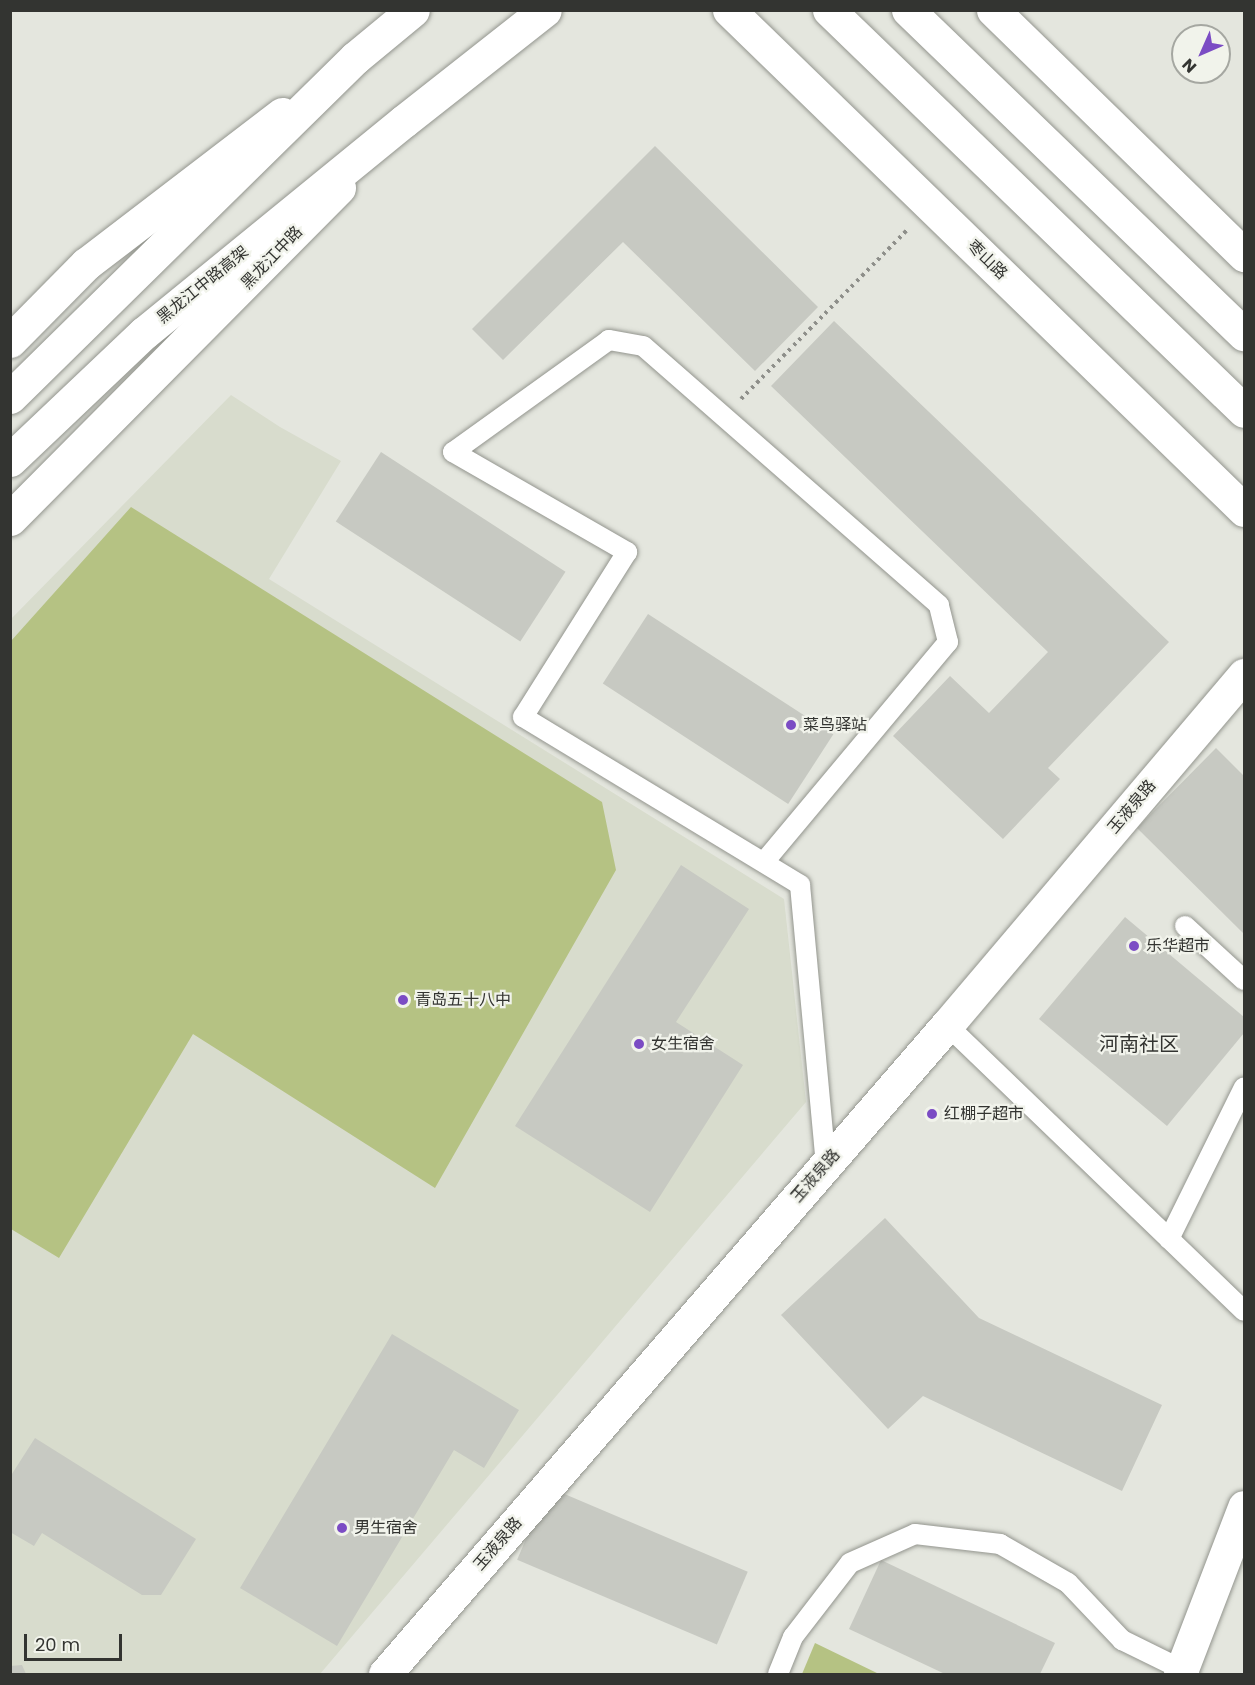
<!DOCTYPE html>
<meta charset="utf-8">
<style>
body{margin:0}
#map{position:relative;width:1255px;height:1685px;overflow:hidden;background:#e4e6de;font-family:Poppins,"Noto Sans SC",sans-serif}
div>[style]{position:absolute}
.built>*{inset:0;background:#d8dccd}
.green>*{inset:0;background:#b5c283}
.building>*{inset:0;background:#c7c9c2;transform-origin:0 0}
.path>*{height:4px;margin-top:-2px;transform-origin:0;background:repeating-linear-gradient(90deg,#8e8f8a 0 3px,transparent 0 7.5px)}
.roads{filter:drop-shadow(0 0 2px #93958e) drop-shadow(0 0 2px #93958e)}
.lane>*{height:20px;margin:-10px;padding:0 10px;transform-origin:10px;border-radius:10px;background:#fff}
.street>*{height:33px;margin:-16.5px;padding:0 16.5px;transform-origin:16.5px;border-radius:16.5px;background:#fff}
.secondary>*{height:33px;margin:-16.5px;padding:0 16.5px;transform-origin:16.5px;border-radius:16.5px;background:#fff}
.primary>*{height:33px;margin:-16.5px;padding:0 16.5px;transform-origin:16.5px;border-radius:16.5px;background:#fff}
.highway>*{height:33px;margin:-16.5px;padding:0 16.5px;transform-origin:16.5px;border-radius:16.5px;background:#fff}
.bridges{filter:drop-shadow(0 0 2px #93958e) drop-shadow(0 0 2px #93958e)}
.secondary-bridge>*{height:33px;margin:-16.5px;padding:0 16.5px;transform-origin:16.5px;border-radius:16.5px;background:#fff}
.dots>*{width:16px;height:16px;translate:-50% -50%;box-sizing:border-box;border:3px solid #f1f3eb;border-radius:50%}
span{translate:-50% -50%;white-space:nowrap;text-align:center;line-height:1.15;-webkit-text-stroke:4.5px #f1f3eb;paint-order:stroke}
.street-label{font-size:16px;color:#333431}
.poi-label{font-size:16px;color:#333431}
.left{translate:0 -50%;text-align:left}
.quarter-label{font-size:20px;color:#333431}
.frame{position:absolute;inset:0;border:12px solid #333431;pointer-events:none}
.north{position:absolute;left:1171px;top:24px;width:60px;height:60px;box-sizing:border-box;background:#f1f3eb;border:2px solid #a5a7a1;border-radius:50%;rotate:225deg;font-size:16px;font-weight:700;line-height:24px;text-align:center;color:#333431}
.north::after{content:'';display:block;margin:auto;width:21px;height:27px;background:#7b4cc4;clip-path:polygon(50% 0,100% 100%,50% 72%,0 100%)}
.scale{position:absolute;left:24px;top:1634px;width:98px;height:27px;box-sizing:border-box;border:3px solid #333431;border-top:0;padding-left:8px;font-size:18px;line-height:21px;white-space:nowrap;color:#333431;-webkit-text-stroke:4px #f1f3eb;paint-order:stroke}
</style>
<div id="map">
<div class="built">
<div style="clip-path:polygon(231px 395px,280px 427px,341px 461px,269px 579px,784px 899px,806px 1102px,320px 1674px,11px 1674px,11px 619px)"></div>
</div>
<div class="green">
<div style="clip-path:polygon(131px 507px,602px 802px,616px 870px,435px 1188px,193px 1034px,59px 1258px,11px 1229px,11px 641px)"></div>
<div style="clip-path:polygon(815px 1643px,879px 1674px,802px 1674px)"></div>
</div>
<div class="building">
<div style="clip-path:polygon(655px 146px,818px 307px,755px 371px,623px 242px,503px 360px,472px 329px)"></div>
<div style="clip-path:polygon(834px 321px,1169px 642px,1048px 768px,1060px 779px,1003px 839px,893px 736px,950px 676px,989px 713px,1048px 652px,771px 386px)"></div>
<div style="left:381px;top:452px;width:220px;height:83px;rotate:33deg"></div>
<div style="left:648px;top:614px;width:221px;height:83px;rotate:33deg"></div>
<div style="clip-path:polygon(1216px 748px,1244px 776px,1244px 934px,1137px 828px)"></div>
<div style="clip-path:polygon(681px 865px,749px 909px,676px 1022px,743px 1065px,650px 1212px,515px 1126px)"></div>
<div style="clip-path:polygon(1125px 917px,1244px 1017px,1244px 1033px,1167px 1126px,1039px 1019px)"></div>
<div style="clip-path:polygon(885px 1218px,979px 1318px,1162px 1405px,1122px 1491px,923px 1396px,888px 1429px,781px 1315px)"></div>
<div style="clip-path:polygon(392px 1334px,519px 1410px,484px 1468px,454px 1450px,337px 1646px,240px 1588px)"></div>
<div style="clip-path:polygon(35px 1438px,196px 1539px,161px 1595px,142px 1595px,42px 1533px,34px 1546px,10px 1532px,10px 1477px)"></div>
<div style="left:548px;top:1487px;width:217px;height:79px;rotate:23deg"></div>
<div style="clip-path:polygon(881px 1560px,1055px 1643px,1040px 1674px,945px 1674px,849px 1629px)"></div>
<div style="clip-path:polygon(22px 1665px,26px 1674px,10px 1674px,10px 1666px)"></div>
</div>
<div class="path">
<div style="left:741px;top:399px;width:238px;rotate:-45.5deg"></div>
</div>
<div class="roads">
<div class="lane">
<div style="left:764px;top:862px;width:287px;rotate:-50.1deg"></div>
<div style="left:948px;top:642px;width:38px;rotate:-104deg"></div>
<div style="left:939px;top:605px;width:393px;rotate:-138.8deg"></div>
<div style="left:643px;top:346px;width:35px;rotate:-170deg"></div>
<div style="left:609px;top:340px;width:192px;rotate:144.3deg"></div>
<div style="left:453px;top:452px;width:201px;rotate:29.9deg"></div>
<div style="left:627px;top:552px;width:195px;rotate:122.2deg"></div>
<div style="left:523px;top:717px;width:324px;rotate:31.2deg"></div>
<div style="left:800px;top:885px;width:281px;rotate:84.7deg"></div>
<div style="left:1185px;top:926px;width:80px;rotate:42.5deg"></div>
<div style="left:947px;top:1025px;width:412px;rotate:43.9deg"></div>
<div style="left:1169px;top:1239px;width:169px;rotate:-63.7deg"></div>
<div style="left:778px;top:1674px;width:40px;rotate:-68deg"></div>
<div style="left:793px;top:1637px;width:93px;rotate:-52.4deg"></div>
<div style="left:850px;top:1563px;width:71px;rotate:-24deg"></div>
<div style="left:915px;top:1534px;width:86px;rotate:6.7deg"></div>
<div style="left:1000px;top:1544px;width:78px;rotate:29.8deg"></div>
<div style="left:1068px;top:1583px;width:79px;rotate:46.5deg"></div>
<div style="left:1122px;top:1640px;width:75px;rotate:26.2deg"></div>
</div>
<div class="street">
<div style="left:1180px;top:1674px;width:179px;rotate:-69deg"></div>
</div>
<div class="secondary">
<div style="left:729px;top:10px;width:718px;rotate:44.15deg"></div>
<div style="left:829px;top:10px;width:577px;rotate:44.02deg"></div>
<div style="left:993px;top:10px;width:351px;rotate:44.3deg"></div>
<div style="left:385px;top:1674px;width:859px;rotate:-49.11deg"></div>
<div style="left:947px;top:1025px;width:459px;rotate:-49.7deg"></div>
</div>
<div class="primary">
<div style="left:10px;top:341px;width:108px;rotate:-45.4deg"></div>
<div style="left:86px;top:264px;width:247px;rotate:-37.4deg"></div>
<div style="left:10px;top:519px;width:467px;rotate:-45.2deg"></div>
</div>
<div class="highway">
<div style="left:10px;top:397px;width:484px;rotate:-44.5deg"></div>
<div style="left:355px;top:58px;width:75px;rotate:-39.6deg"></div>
<div style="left:10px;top:460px;width:185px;rotate:-43.5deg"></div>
<div style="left:144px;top:333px;width:335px;rotate:-39.2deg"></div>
<div style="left:404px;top:121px;width:179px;rotate:-38.2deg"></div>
</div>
</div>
<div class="bridges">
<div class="secondary-bridge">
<div style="left:908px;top:10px;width:467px;rotate:44deg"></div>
</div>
</div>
<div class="dots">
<div style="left:791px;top:725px;background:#7b4cc4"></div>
<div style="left:1134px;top:946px;background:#7b4cc4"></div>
<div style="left:403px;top:1000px;background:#7b4cc4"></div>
<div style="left:639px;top:1044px;background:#7b4cc4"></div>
<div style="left:932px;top:1114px;background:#7b4cc4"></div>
<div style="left:342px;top:1528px;background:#7b4cc4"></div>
</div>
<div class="street-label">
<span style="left:272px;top:258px;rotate:-46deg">黑龙江中路</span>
<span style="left:987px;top:260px;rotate:44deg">枣山路</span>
<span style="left:203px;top:285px;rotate:-39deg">黑龙江中路高架</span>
<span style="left:1132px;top:807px;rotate:-50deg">玉液泉路</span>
<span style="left:816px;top:1176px;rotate:-49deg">玉液泉路</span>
<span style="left:498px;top:1544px;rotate:-49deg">玉液泉路</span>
</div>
<div class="poi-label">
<span class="left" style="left:803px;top:725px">菜鸟驿站</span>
<span class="left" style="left:1146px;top:946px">乐华超市</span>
<span class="left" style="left:415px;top:1000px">青岛五十八中</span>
<span class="left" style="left:651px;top:1044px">女生宿舍</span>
<span class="left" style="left:944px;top:1114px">红棚子超市</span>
<span class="left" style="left:354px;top:1528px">男生宿舍</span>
</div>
<div class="quarter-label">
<span style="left:1139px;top:1044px">河南社区</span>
</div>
<div class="frame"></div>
<div class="north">N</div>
<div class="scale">20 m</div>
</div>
